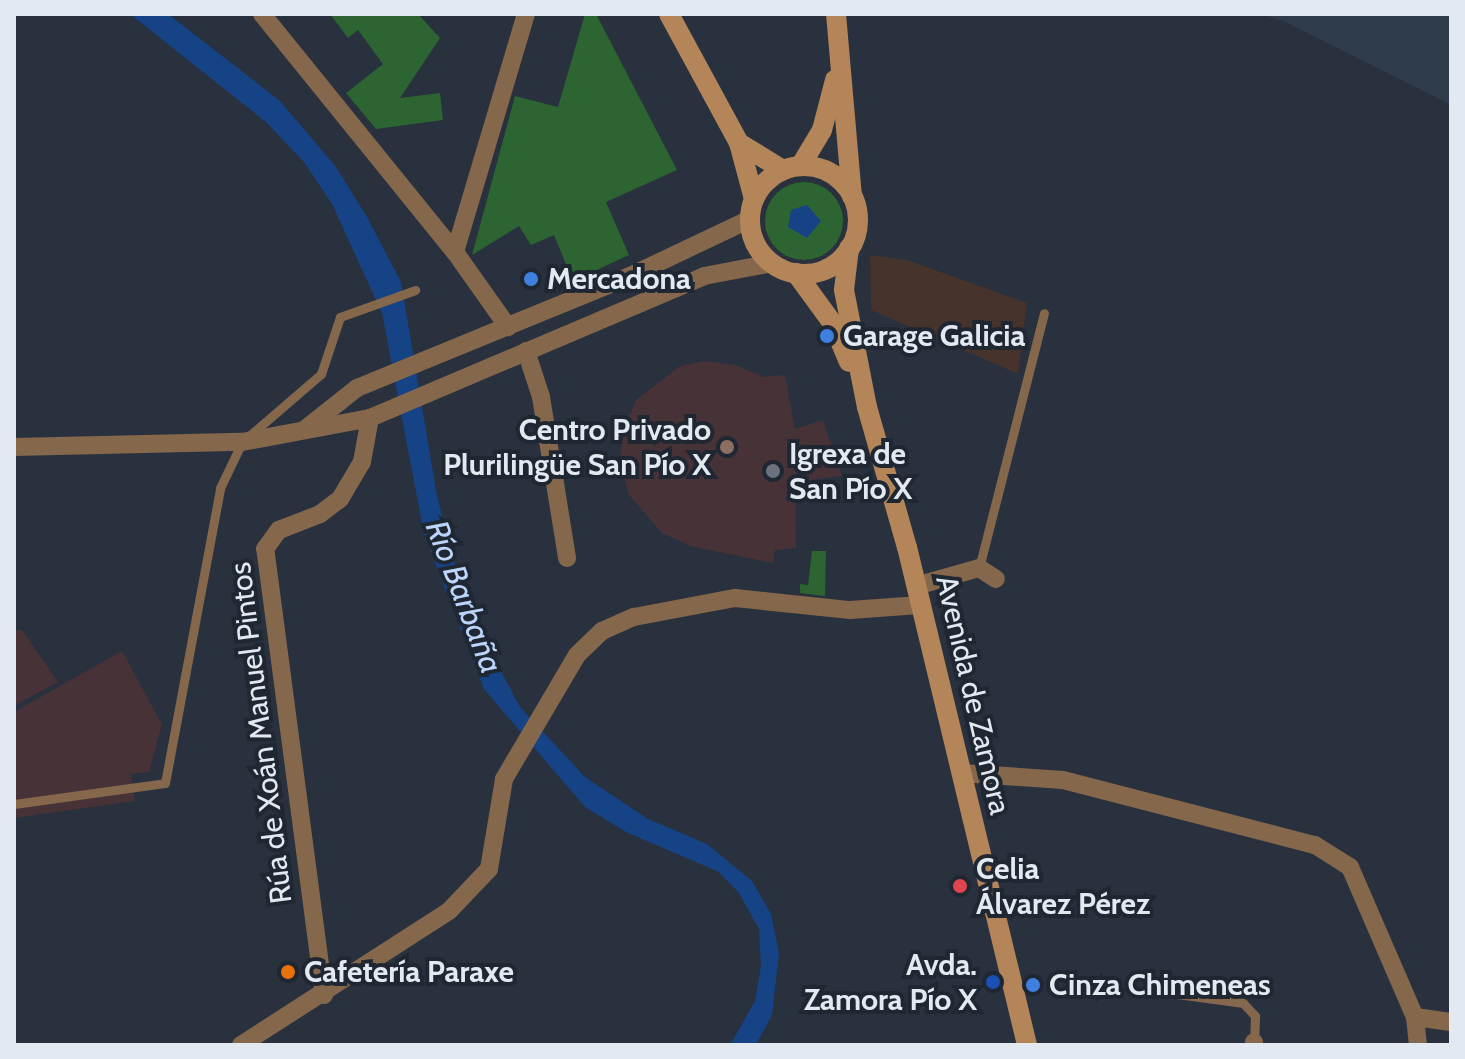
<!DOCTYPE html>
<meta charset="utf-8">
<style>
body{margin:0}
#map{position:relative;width:1465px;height:1059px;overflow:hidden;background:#28313d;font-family:Cabin,sans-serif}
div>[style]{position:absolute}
.built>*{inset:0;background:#2f3c4b}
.industrial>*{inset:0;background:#46332c}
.education>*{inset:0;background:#463237}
.green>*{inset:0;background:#2c6532}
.round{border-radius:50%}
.water>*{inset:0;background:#164386}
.lane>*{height:9px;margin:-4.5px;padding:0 4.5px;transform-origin:4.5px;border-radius:4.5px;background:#85674c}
.street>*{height:18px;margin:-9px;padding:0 9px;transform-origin:9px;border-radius:9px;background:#85674c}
.secondary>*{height:20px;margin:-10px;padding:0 10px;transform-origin:10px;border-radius:10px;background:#b48559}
.secondary>.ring{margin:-10px;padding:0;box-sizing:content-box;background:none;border:20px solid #b48559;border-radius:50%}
.dots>*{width:22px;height:22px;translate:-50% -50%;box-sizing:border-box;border:4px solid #1f2733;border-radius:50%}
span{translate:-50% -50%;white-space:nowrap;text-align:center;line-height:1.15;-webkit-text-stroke:8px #1f2733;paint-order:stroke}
.poi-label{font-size:30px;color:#e3e9f0;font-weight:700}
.left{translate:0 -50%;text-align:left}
.right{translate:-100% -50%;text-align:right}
.street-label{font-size:30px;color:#e3e9f0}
.water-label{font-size:32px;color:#bbd5fc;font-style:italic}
.frame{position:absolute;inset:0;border:16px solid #e3e9f0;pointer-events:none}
</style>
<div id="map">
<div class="built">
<div style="clip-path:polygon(1261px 14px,1451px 14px,1451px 105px,1283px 21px)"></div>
</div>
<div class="industrial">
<div style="clip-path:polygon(870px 255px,907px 260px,1027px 303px,1018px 374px,871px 310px)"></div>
</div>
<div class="education">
<div style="clip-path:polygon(704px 361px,736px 365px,763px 377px,785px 375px,795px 429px,823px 420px,842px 476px,795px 482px,796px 548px,775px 550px,773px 563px,690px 546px,662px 533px,629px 495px,620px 464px,623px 430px,636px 400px,680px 366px)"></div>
<div style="clip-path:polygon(14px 630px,22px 630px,58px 682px,14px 706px)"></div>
<div style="clip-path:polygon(122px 651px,162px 724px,149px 772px,131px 774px,135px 801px,14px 818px,14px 712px)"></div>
</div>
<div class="green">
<div style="clip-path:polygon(330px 14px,418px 14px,440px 38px,400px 98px,440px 93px,443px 120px,376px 129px,346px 93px,383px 64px,358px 30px,348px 38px)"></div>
<div style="clip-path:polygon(585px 14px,596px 14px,677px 170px,606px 202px,629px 255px,573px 281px,554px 235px,531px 245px,519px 226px,472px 255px,515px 96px,558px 107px)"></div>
<div class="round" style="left:765px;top:182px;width:78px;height:78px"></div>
<div style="clip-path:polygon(812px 551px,826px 551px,825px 596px,800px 593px,800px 584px,808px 585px)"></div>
</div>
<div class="water">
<div style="clip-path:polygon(130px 14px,168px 14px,280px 101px,336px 167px,367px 217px,401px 282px,437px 496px,458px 576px,481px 634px,520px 707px,585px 777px,648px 819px,707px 844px,752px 881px,771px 914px,779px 953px,772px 1015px,756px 1045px,730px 1045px,755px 1001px,761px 966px,759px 929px,739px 893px,719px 872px,626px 832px,585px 807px,484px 689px,424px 534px,382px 313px,332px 204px,304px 162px,266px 122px)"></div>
<div style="clip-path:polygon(807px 205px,821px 221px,807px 238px,788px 227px,791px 210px)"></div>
</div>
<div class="lane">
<div style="left:979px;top:568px;width:263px;rotate:-75.7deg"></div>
<div style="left:14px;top:804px;width:152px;rotate:-7.9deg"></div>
<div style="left:165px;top:783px;width:300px;rotate:-79.4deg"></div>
<div style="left:220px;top:488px;width:51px;rotate:-64.4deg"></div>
<div style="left:242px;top:442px;width:104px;rotate:-40.7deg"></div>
<div style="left:321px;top:374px;width:60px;rotate:-71.6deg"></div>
<div style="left:340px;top:317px;width:80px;rotate:-19.8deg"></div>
<div style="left:1148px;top:990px;width:96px;rotate:7.8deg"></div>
<div style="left:1243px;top:1003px;width:18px;rotate:47deg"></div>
<div style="left:1255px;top:1016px;width:26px;rotate:92deg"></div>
</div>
<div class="street">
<div style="left:262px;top:14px;width:306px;rotate:51deg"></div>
<div style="left:455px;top:252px;width:92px;rotate:54.8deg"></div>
<div style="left:455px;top:252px;width:248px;rotate:-73.4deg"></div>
<div style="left:526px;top:351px;width:48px;rotate:71.9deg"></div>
<div style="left:541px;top:397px;width:163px;rotate:80.8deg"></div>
<div style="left:304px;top:430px;width:68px;rotate:-38.4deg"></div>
<div style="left:357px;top:388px;width:293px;rotate:-22.3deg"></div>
<div style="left:628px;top:277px;width:135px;rotate:-25.4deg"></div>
<div style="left:14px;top:447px;width:228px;rotate:-1.3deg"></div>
<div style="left:242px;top:442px;width:130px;rotate:-10.6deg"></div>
<div style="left:370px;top:418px;width:363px;rotate:-23deg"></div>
<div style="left:704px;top:276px;width:70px;rotate:-10.7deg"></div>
<div style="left:916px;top:586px;width:66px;rotate:-15.9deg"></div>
<div style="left:979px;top:568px;width:20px;rotate:33deg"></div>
<div style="left:961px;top:773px;width:102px;rotate:3.9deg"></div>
<div style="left:1063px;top:780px;width:260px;rotate:14.5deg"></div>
<div style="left:1315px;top:845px;width:41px;rotate:32.2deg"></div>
<div style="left:1350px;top:867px;width:163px;rotate:66.6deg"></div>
<div style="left:1415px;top:1017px;width:28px;rotate:84deg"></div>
<div style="left:324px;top:995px;width:450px;rotate:-97.5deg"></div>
<div style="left:265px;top:549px;width:24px;rotate:-54deg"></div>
<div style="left:279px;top:530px;width:44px;rotate:-21.3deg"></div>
<div style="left:320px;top:514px;width:25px;rotate:-37deg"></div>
<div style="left:340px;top:499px;width:43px;rotate:-59.3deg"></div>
<div style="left:362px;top:462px;width:45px;rotate:-79.7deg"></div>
<div style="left:1415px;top:1017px;width:36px;rotate:8deg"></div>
<div style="left:241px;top:1045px;width:247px;rotate:-32.8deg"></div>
<div style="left:449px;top:911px;width:58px;rotate:-46.4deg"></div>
<div style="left:489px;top:869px;width:91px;rotate:-80.5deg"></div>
<div style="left:504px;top:779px;width:144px;rotate:-59.5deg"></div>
<div style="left:577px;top:655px;width:35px;rotate:-44deg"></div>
<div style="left:602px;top:631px;width:35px;rotate:-24deg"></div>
<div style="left:634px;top:617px;width:103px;rotate:-10.7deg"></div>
<div style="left:735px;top:598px;width:116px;rotate:6deg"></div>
<div style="left:850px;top:610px;width:70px;rotate:-4.1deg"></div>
<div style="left:1254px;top:1045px;width:3px;rotate:-90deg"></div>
</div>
<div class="secondary">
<div style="left:669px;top:14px;width:147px;rotate:61.5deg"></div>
<div style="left:739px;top:143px;width:58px;rotate:75deg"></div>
<div style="left:836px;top:14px;width:183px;rotate:85deg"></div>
<div style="left:739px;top:143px;width:52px;rotate:31.5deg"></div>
<div style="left:801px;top:165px;width:41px;rotate:-59deg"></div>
<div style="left:822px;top:130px;width:52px;rotate:-75.4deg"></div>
<div class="ring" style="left:750px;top:166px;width:88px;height:88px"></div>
<div style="left:849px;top:248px;width:42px;rotate:96.8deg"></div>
<div style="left:844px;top:290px;width:119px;rotate:78.9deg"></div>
<div style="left:867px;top:407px;width:146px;rotate:74.1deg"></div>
<div style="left:907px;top:547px;width:512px;rotate:76.45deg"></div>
<div style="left:796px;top:273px;width:63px;rotate:54deg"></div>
<div style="left:833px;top:324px;width:41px;rotate:67.2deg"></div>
</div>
<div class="dots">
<div style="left:531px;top:279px;background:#3f7fe0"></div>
<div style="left:827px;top:336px;background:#3f7fe0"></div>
<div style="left:727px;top:447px;background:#8d6e63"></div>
<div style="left:773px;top:471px;background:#6b7280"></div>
<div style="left:960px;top:886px;background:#e0444e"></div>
<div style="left:288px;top:972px;background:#e8710a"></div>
<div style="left:993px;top:982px;background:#1a4fb4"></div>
<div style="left:1033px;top:985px;background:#3f7fe0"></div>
</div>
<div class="poi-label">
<span class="left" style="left:547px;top:279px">Mercadona</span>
<span class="left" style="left:843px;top:336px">Garage Galicia</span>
<span class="right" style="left:711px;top:447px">Centro Privado<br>Plurilingüe San Pío X</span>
<span class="left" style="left:789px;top:471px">Igrexa de<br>San Pío X</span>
<span class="left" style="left:976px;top:886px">Celia<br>Álvarez Pérez</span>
<span class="right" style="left:977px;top:982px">Avda.<br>Zamora Pío X</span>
<span class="left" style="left:304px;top:972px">Cafetería Paraxe</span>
<span class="left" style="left:1049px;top:985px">Cinza Chimeneas</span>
</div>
<div class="street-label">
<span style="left:973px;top:695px;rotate:77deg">Avenida de Zamora</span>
<span style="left:261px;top:733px;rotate:-97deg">Rúa de Xoán Manuel Pintos</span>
</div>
<div class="water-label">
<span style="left:464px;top:597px;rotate:69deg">Río Barbaña</span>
</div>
<div class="frame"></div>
</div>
